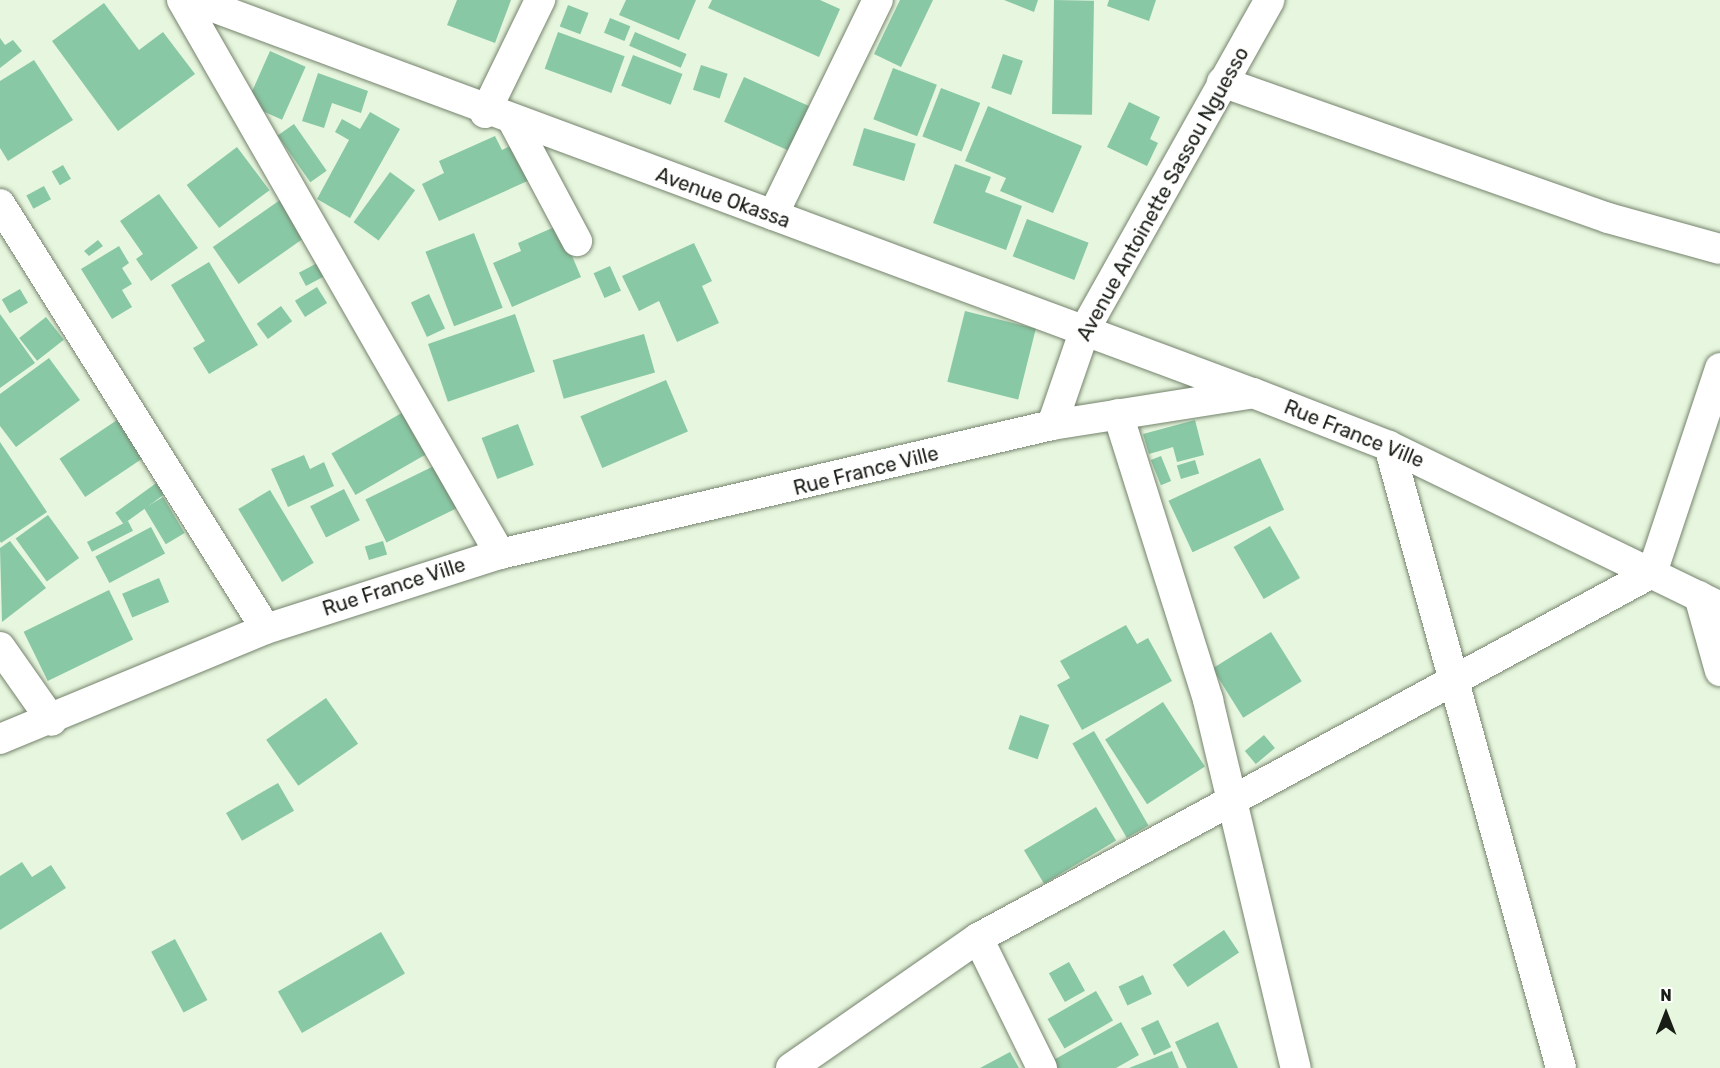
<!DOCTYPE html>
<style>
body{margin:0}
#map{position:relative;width:1720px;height:1068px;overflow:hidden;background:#e7f6de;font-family:Rubik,sans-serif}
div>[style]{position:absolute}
.building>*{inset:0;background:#89c8a5;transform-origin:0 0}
.roads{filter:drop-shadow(0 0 2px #75836d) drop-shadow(0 0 2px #75836d)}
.street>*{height:30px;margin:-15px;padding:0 15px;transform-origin:15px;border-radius:15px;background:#fff}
span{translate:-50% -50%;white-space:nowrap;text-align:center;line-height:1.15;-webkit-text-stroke:5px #fff;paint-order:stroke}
.street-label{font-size:20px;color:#181d15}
.north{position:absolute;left:1636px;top:984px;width:60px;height:60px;-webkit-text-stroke:4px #fff;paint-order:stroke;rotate:0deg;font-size:16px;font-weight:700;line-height:24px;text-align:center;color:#181d15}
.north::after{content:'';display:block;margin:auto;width:21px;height:27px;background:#181d15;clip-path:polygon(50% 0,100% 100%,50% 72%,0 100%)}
</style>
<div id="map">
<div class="building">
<div style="clip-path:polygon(457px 0,511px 0,495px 43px,447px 25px)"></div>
<div style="clip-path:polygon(626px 0,696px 0,679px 40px,619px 15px)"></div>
<div style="clip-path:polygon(712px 0,820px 0,840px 9px,819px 57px,708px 8px)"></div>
<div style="clip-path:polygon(900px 0,933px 0,901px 67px,874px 54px)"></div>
<div style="clip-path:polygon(1004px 0,1038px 0,1034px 12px)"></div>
<div style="left:1054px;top:0;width:40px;height:114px;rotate:1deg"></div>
<div style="clip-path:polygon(1109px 0,1156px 0,1149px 21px,1107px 6px)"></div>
<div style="clip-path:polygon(104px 3px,139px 50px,163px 32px,195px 74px,118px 131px,52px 41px)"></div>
<div style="left:568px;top:5px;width:22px;height:23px;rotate:21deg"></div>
<div style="left:610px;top:18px;width:22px;height:16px;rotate:22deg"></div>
<div style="left:558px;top:32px;width:71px;height:39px;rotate:20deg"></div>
<div style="left:635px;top:32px;width:56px;height:15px;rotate:23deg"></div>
<div style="clip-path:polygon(0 38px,5px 45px,13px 40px,22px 51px,0 68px)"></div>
<div style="left:270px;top:51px;width:39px;height:58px;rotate:24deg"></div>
<div style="left:1003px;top:54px;width:21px;height:36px;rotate:19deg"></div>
<div style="left:633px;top:55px;width:53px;height:33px;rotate:21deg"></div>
<div style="clip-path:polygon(34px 60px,73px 120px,8px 161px,0 148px,0 81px)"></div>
<div style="left:701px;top:65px;width:28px;height:26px;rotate:18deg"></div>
<div style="left:893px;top:68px;width:47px;height:55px;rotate:21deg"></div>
<div style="clip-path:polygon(318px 73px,368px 91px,361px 113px,332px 103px,324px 128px,302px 121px)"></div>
<div style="left:744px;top:77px;width:71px;height:49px;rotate:24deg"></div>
<div style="left:941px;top:88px;width:42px;height:52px;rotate:21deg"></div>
<div style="clip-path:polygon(1129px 102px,1160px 117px,1150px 139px,1158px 143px,1147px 166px,1107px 147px)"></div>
<div style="clip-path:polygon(988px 106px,1082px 146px,1053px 213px,1000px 191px,1006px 178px,965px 161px)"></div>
<div style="clip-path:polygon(370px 112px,400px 129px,350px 218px,317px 199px,349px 140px,335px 132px,342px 119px,360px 129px)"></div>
<div style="left:294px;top:124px;width:57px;height:20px;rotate:55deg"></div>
<div style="left:864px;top:128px;width:54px;height:39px;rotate:17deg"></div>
<div style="clip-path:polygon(495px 136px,502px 150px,516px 143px,532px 179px,439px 221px,422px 184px,444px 173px,439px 161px)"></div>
<div style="left:237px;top:147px;width:54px;height:63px;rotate:53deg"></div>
<div style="clip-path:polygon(955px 164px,991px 177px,985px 192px,1022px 206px,1006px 250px,933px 223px)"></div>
<div style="left:63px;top:165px;width:16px;height:13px;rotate:60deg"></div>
<div style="left:390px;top:172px;width:31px;height:62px;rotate:36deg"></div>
<div style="left:44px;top:186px;width:15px;height:20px;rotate:62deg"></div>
<div style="clip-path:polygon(159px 194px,198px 248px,151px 281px,136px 259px,143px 254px,120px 221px)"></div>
<div style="left:280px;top:200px;width:45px;height:82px;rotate:55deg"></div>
<div style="left:1027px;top:219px;width:66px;height:40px;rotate:21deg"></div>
<div style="clip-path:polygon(559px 225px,581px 277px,512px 307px,493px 263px,521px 251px,518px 243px)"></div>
<div style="left:474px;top:233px;width:80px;height:52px;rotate:69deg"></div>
<div style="clip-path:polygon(98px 240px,103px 246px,89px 256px,84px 251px)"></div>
<div style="clip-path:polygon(694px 243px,712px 281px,702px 286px,719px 323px,677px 342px,659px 301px,639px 311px,622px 276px)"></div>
<div style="clip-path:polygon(119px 246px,129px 263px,122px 268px,132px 284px,122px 290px,132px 307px,112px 319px,81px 269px)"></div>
<div style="left:321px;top:261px;width:15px;height:25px;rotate:62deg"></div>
<div style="clip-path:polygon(209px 262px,258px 345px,209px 374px,193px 348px,205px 341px,171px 285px)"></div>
<div style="left:610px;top:266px;width:27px;height:18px;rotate:66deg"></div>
<div style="left:317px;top:287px;width:19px;height:26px;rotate:58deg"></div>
<div style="left:20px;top:289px;width:16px;height:21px;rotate:60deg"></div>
<div style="left:429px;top:294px;width:38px;height:20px;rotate:65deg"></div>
<div style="left:281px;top:306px;width:19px;height:30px;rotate:54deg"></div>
<div style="left:965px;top:311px;width:73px;height:73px;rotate:14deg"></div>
<div style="clip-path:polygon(0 314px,35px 363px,0 388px)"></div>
<div style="left:515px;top:314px;width:61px;height:92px;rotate:71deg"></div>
<div style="left:46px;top:317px;width:29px;height:34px;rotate:52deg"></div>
<div style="left:644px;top:334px;width:40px;height:95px;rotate:74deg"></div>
<div style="clip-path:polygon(49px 358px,80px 400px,16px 447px,0 426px,0 394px)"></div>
<div style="left:666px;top:380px;width:56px;height:93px;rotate:67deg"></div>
<div style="left:412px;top:407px;width:48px;height:93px;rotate:60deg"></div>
<div style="left:120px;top:418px;width:46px;height:73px;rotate:56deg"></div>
<div style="clip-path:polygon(1195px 420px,1204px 455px,1177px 462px,1173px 447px,1149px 454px,1143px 434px)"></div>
<div style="left:518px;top:424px;width:44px;height:39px;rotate:69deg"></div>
<div style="clip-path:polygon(0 442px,47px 512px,1px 543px,0 541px)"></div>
<div style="clip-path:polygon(304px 455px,310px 469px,324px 462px,334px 486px,288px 507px,271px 469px)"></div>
<div style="left:1161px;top:456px;width:27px;height:11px;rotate:68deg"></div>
<div style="left:1260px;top:458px;width:57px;height:101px;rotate:65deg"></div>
<div style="left:1195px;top:460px;width:14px;height:19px;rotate:73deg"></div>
<div style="left:440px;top:463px;width:48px;height:83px;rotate:64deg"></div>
<div style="left:159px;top:481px;width:14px;height:54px;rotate:54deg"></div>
<div style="left:344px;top:489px;width:35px;height:38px;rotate:63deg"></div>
<div style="left:270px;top:490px;width:85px;height:37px;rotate:59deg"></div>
<div style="left:163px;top:497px;width:42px;height:22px;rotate:59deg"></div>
<div style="left:48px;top:515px;width:53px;height:40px;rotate:54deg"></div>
<div style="left:128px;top:521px;width:11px;height:46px;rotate:63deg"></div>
<div style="left:1270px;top:526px;width:60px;height:42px;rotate:60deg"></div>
<div style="left:151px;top:527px;width:30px;height:63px;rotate:62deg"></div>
<div style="clip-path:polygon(10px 541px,46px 588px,2px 622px,0 548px)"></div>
<div style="left:383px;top:541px;width:14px;height:19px;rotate:73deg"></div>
<div style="left:159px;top:578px;width:26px;height:40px;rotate:67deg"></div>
<div style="left:109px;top:590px;width:55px;height:95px;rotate:64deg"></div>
<div style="clip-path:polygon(1126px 625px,1137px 644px,1148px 638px,1172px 681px,1082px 730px,1057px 685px,1070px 678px,1060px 661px)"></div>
<div style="left:1271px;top:632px;width:58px;height:69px;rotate:58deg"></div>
<div style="left:326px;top:698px;width:56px;height:73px;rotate:55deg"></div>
<div style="left:1163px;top:702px;width:77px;height:69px;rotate:57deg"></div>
<div style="left:1020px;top:715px;width:31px;height:36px;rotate:19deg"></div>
<div style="left:1094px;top:731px;width:109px;height:25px;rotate:60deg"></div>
<div style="left:1264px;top:735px;width:17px;height:25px;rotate:50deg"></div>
<div style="left:278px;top:783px;width:32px;height:60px;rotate:60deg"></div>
<div style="left:1096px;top:807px;width:39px;height:84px;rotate:59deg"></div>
<div style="clip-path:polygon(22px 862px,32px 877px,51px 865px,66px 888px,0 930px,0 876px)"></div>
<div style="left:1224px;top:930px;width:27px;height:62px;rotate:56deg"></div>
<div style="left:381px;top:932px;width:48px;height:119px;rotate:60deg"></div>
<div style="left:175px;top:939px;width:69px;height:27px;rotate:62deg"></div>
<div style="left:1069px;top:962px;width:33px;height:23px;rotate:61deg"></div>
<div style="left:1143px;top:975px;width:21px;height:27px;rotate:65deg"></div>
<div style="left:1096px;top:991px;width:34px;height:56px;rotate:60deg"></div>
<div style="left:1158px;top:1020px;width:30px;height:19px;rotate:64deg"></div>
<div style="clip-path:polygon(1121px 1022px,1139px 1055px,1116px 1068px,1053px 1068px,1050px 1062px)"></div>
<div style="clip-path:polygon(1218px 1022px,1238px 1068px,1187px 1068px,1175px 1042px)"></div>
<div style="clip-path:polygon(1172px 1051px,1179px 1068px,1129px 1068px)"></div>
<div style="clip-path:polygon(1010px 1052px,1019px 1068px,980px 1068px)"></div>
</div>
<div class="roads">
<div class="street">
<div style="left:182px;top:0;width:639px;rotate:60.14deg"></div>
<div style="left:194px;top:0;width:1126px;rotate:20.37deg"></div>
<div style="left:1222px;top:82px;width:409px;rotate:19.4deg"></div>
<div style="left:1608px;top:218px;width:116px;rotate:15.5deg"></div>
<div style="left:485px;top:113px;width:126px;rotate:-64deg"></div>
<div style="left:514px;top:123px;width:134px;rotate:61.9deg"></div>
<div style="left:0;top:204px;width:501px;rotate:57.96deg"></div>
<div style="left:773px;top:215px;width:239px;rotate:-64deg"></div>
<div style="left:1118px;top:414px;width:300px;rotate:72.5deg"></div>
<div style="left:1208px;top:700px;width:378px;rotate:76.6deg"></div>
<div style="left:1052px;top:425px;width:102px;rotate:-71deg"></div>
<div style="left:1085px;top:329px;width:377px;rotate:-60.7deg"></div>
<div style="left:1389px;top:446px;width:645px;rotate:74.54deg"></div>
<div style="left:1699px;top:596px;width:78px;rotate:74.4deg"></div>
<div style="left:0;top:647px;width:90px;rotate:54.9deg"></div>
<div style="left:0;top:739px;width:288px;rotate:-22.5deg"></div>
<div style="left:266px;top:629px;width:246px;rotate:-17.8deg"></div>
<div style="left:500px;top:554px;width:567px;rotate:-13.15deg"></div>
<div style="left:1052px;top:425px;width:204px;rotate:-9deg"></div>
<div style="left:1253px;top:393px;width:146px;rotate:21.3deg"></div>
<div style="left:1389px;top:446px;width:368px;rotate:25.9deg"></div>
<div style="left:978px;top:938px;width:145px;rotate:63.8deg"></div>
<div style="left:791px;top:1068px;width:228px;rotate:-34.8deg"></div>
<div style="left:978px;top:938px;width:766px;rotate:-28.44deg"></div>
<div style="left:1652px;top:573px;width:216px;rotate:-71.6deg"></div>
</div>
</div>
<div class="street-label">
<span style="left:1163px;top:194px;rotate:-61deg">Avenue Antoinette Sassou Nguesso</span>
<span style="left:723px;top:198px;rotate:20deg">Avenue Okassa</span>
<span style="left:1354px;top:434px;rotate:22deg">Rue France Ville</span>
<span style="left:866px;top:471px;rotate:-14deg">Rue France Ville</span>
<span style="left:394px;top:587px;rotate:-18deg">Rue France Ville</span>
</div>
<div class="north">N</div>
</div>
